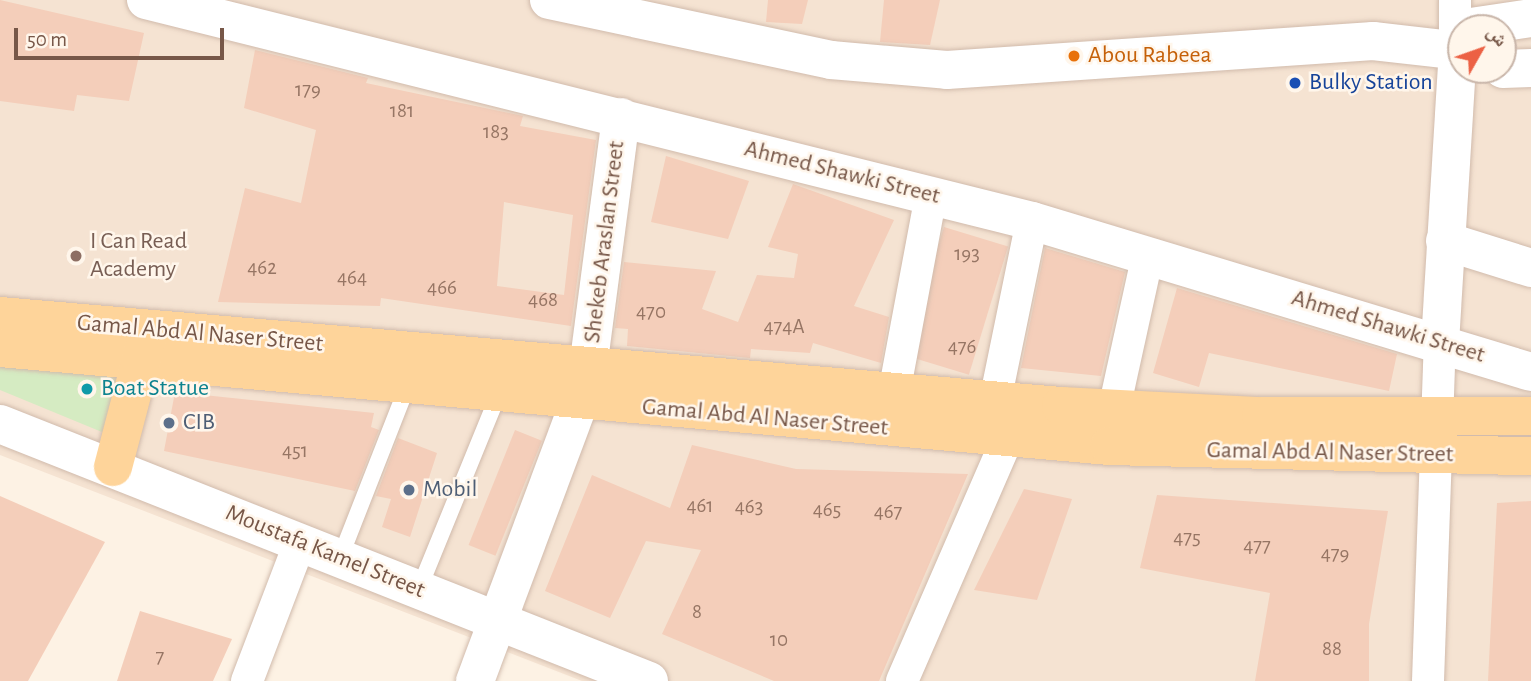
<!DOCTYPE html>
<meta charset="utf-8">
<style>
body{margin:0}
#map{position:relative;width:1531px;height:681px;overflow:hidden;background:#fdf2e4;font-family:"Alegreya Sans","Noto Naskh Arabic",sans-serif}
div>[style]{position:absolute}
.residential>*{inset:0;background:#f5e3d2}
.green>*{inset:0;background:#d5ebc2}
.building>*{inset:0;background:#f4ceba;transform-origin:0 0}
.roads{filter:drop-shadow(0 0 2px #d1bbac) drop-shadow(0 0 2px #d1bbac)}
.lane>*{height:16px;margin:-8px;padding:0 8px;transform-origin:8px;border-radius:8px;background:#fff}
.street>*{height:32px;margin:-16px;padding:0 16px;transform-origin:16px;border-radius:16px;background:#fff}
.secondary>*{height:38px;margin:-19px;padding:0 19px;transform-origin:19px;border-radius:19px;background:#fff}
.primary>*{height:38px;margin:-19px;padding:0 19px;transform-origin:19px;border-radius:19px;background:#fed49a}
.dots>*{width:19px;height:19px;translate:-50% -50%;box-sizing:border-box;border:4px solid #fff6eb;border-radius:50%}
span{translate:-50% -50%;white-space:nowrap;text-align:center;line-height:1.15;-webkit-text-stroke:5px #fff6eb;paint-order:stroke}
.number-label{font-size:21px;color:#967564}
.number-label span{-webkit-text-stroke-width:0}
.food-label{font-size:24px;color:#c56008}
.left{translate:0 -50%;text-align:left}
.transit-label{font-size:24px;color:#164399}
.street-label{font-size:24px;color:#775748}
.education-label{font-size:24px;color:#785e54}
.culture-label{font-size:24px;color:#0d838f}
.service-label{font-size:24px;color:#4e5e75}
.north{position:absolute;left:1447px;top:14px;width:70px;height:70px;box-sizing:border-box;background:#fff6eb;border:2px solid #c9b6aa;border-radius:50%;rotate:50deg;font-size:19px;font-weight:700;line-height:28px;text-align:center;color:#775748}
.north::after{content:'';display:block;margin:auto;width:24px;height:32px;background:#ec6144;clip-path:polygon(50% 0,100% 100%,50% 72%,0 100%)}
.scale{position:absolute;left:14px;top:28px;width:210px;height:32px;box-sizing:border-box;border:4px solid #775748;border-top:0;padding-left:9px;font-size:21px;line-height:24px;white-space:nowrap;color:#775748;-webkit-text-stroke:5px #fff6eb;paint-order:stroke}
</style>
<div id="map">
<div class="residential">
<div style="clip-path:polygon(evenodd,0 0,1531px 0,1531px 681px,582px 681px,0 455px,0 0,1461px 28px,1503px 28px,1503px 70px,1461px 70px,1461px 28px)"></div>
</div>
<div class="green">
<div style="clip-path:polygon(0 362px,124px 365px,114px 437px,0 390px)"></div>
</div>
<div class="building">
<div style="clip-path:polygon(0 0,144px 33px,129px 101px,77px 95px,74px 111px,0 101px)"></div>
<div style="clip-path:polygon(768px 0,808px 0,802px 24px,766px 22px)"></div>
<div style="clip-path:polygon(884px 0,940px 0,930px 45px,880px 42px)"></div>
<div style="clip-path:polygon(evenodd,255px 50px,368px 78px,366px 83px,523px 116px,520px 126px,596px 140px,571px 326px,381px 298px,380px 306px,218px 302px,245px 188px,301px 203px,316px 130px,244px 108px,255px 50px,504px 202px,573px 215px,564px 295px,497px 286px,504px 202px)"></div>
<div style="clip-path:polygon(666px 156px,749px 181px,728px 239px,651px 222px)"></div>
<div style="clip-path:polygon(793px 184px,894px 220px,854px 306px,889px 317px,881px 363px,813px 343px,810px 353px,751px 349px,750px 358px,627px 346px,628px 329px,615px 328px,624px 262px,716px 271px,702px 309px,738px 322px,757px 275px,794px 278px,798px 254px,768px 247px)"></div>
<div style="left:944px;top:227px;width:67px;height:134px;rotate:17deg"></div>
<div style="clip-path:polygon(1045px 248px,1125px 272px,1101px 376px,1021px 368px)"></div>
<div style="clip-path:polygon(1177px 288px,1397px 354px,1389px 391px,1209px 353px,1199px 387px,1153px 373px)"></div>
<div style="clip-path:polygon(175px 392px,374px 413px,371px 427px,379px 430px,355px 491px,164px 451px)"></div>
<div style="left:515px;top:430px;width:29px;height:124px;rotate:22deg"></div>
<div style="clip-path:polygon(398px 438px,437px 453px,410px 537px,382px 527px,391px 499px,376px 496px)"></div>
<div style="clip-path:polygon(692px 445px,796px 469px,968px 474px,879px 681px,774px 681px,662px 634px,701px 550px,646px 541px,610px 618px,545px 591px,592px 475px,670px 508px)"></div>
<div style="clip-path:polygon(1024px 489px,1072px 499px,1037px 600px,974px 590px)"></div>
<div style="clip-path:polygon(1157px 495px,1388px 511px,1369px 624px,1369px 681px,1255px 681px,1270px 593px,1140px 568px)"></div>
<div style="clip-path:polygon(0 496px,105px 542px,28px 681px,0 681px)"></div>
<div style="clip-path:polygon(1531px 501px,1531px 681px,1488px 681px,1497px 503px)"></div>
<div style="clip-path:polygon(140px 611px,232px 639px,213px 681px,117px 681px)"></div>
</div>
<div class="roads">
<div class="lane">
<div style="left:340px;top:558px;width:184px;rotate:-68.6deg"></div>
<div style="left:419px;top:589px;width:209px;rotate:-67.8deg"></div>
</div>
<div class="street">
<div style="left:1455px;top:29px;width:29px;rotate:-90deg"></div>
<div style="left:894px;top:393px;width:201px;rotate:-79.4deg"></div>
<div style="left:995px;top:401px;width:184px;rotate:-78.4deg"></div>
<div style="left:1114px;top:409px;width:158px;rotate:-77.6deg"></div>
<div style="left:247px;top:681px;width:149px;rotate:-69.1deg"></div>
<div style="left:902px;top:681px;width:264px;rotate:-66.5deg"></div>
<div style="left:1428px;top:681px;width:338px;rotate:-88deg"></div>
</div>
<div class="secondary">
<div style="left:146px;top:0;width:913px;rotate:14.01deg"></div>
<div style="left:1032px;top:221px;width:521px;rotate:16.84deg"></div>
<div style="left:549px;top:0;width:288px;rotate:12deg"></div>
<div style="left:831px;top:60px;width:116px;rotate:4.9deg"></div>
<div style="left:947px;top:70px;width:427px;rotate:-3.9deg"></div>
<div style="left:1373px;top:41px;width:89px;rotate:6.5deg"></div>
<div style="left:1464px;top:28px;width:68px;rotate:-8.5deg"></div>
<div style="left:1503px;top:69px;width:28px;rotate:-2deg"></div>
<div style="left:1445px;top:241px;width:90px;rotate:17.4deg"></div>
<div style="left:1440px;top:343px;width:315px;rotate:-86.5deg"></div>
<div style="left:588px;top:368px;width:253px;rotate:-82.5deg"></div>
<div style="left:0;top:424px;width:698px;rotate:21.6deg"></div>
<div style="left:475px;top:681px;width:297px;rotate:-69.5deg"></div>
</div>
<div class="primary">
<div style="left:0;top:316px;width:1065px;rotate:4.85deg"></div>
<div style="left:1061px;top:406px;width:200px;rotate:2.9deg"></div>
<div style="left:1261px;top:416px;width:270px"></div>
<div style="left:0;top:348px;width:1113px;rotate:5.05deg"></div>
<div style="left:1109px;top:446px;width:422px;rotate:1.4deg"></div>
<div style="left:113px;top:467px;width:138px;rotate:-75.3deg"></div>
</div>
</div>
<div class="dots">
<div style="left:1074px;top:56px;background:#e8710a"></div>
<div style="left:1295px;top:83px;background:#1a4fb4"></div>
<div style="left:76px;top:256px;background:#8d6e63"></div>
<div style="left:87px;top:389px;background:#0f9aa8"></div>
<div style="left:169px;top:423px;background:#5c6f8a"></div>
<div style="left:409px;top:490px;background:#5c6f8a"></div>
</div>
<div class="number-label">
<span style="left:308px;top:90px">179</span>
<span style="left:402px;top:111px">181</span>
<span style="left:496px;top:132px">183</span>
<span style="left:967px;top:254px">193</span>
<span style="left:262px;top:268px">462</span>
<span style="left:352px;top:278px">464</span>
<span style="left:442px;top:288px">466</span>
<span style="left:543px;top:300px">468</span>
<span style="left:651px;top:312px">470</span>
<span style="left:784px;top:327px">474A</span>
<span style="left:962px;top:347px">476</span>
<span style="left:295px;top:451px">451</span>
<span style="left:700px;top:506px">461</span>
<span style="left:749px;top:507px">463</span>
<span style="left:827px;top:510px">465</span>
<span style="left:888px;top:512px">467</span>
<span style="left:1187px;top:538px">475</span>
<span style="left:1257px;top:546px">477</span>
<span style="left:1335px;top:554px">479</span>
<span style="left:697px;top:612px">8</span>
<span style="left:779px;top:640px">10</span>
<span style="left:1332px;top:649px">88</span>
<span style="left:160px;top:657px">7</span>
</div>
<div class="food-label">
<span class="left" style="left:1088px;top:56px">Abou Rabeea</span>
</div>
<div class="transit-label">
<span class="left" style="left:1309px;top:83px">Bulky Station</span>
</div>
<div class="street-label">
<span style="left:842px;top:173px;rotate:14deg">Ahmed Shawki Street</span>
<span style="left:605px;top:242px;rotate:-83deg">Shekeb Araslan Street</span>
<span style="left:1388px;top:327px;rotate:17deg">Ahmed Shawki Street</span>
<span style="left:200px;top:334px;rotate:5deg">Gamal Abd Al Naser Street</span>
<span style="left:765px;top:418px;rotate:5deg">Gamal Abd Al Naser Street</span>
<span style="left:1330px;top:453px;rotate:1deg">Gamal Abd Al Naser Street</span>
<span style="left:325px;top:552px;rotate:22deg">Moustafa Kamel Street</span>
</div>
<div class="education-label">
<span class="left" style="left:90px;top:256px">I Can Read<br>Academy</span>
</div>
<div class="culture-label">
<span class="left" style="left:101px;top:389px">Boat Statue</span>
</div>
<div class="service-label">
<span class="left" style="left:183px;top:423px">CIB</span>
<span class="left" style="left:423px;top:490px">Mobil</span>
</div>
<div class="north">ش</div>
<div class="scale">50 m</div>
</div>
